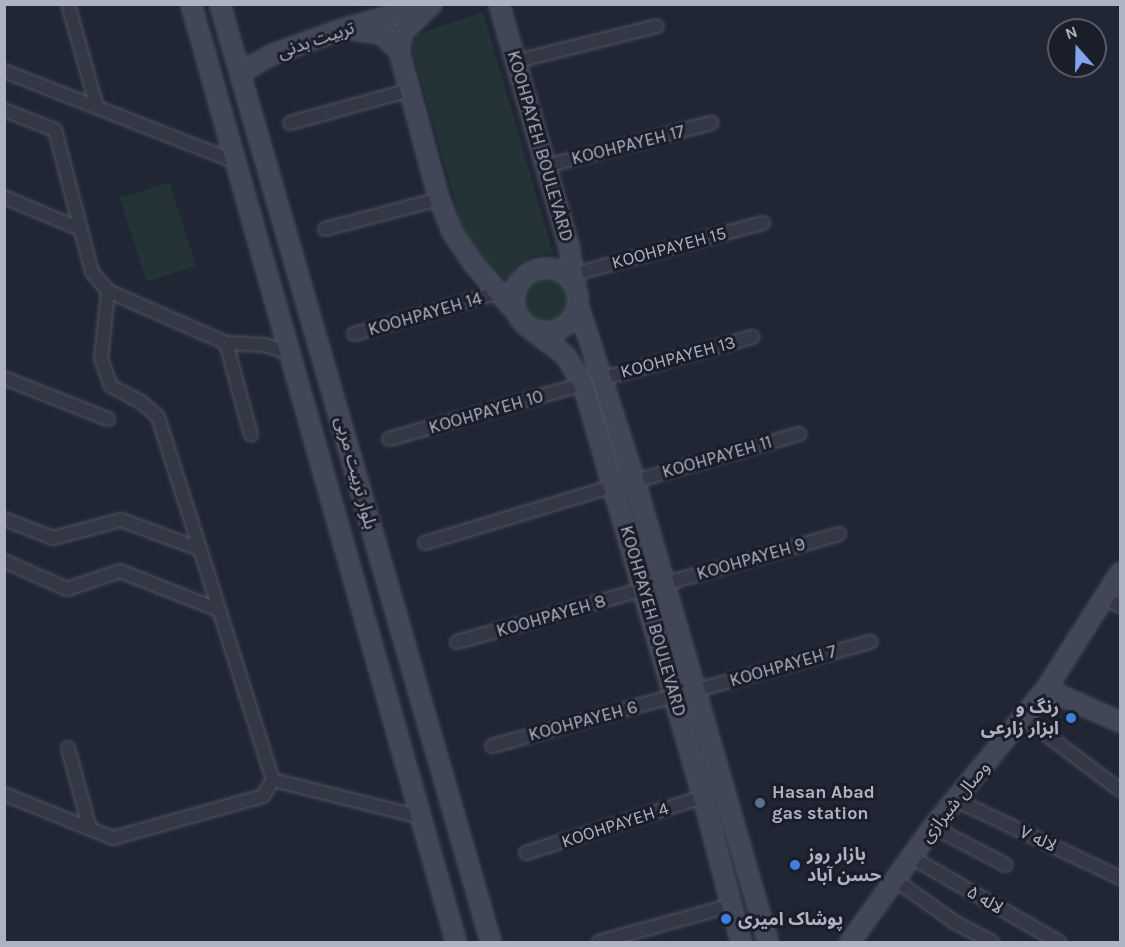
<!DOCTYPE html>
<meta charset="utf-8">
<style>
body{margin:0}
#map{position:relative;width:1125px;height:947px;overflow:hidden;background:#202634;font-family:Karla,"Noto Sans Arabic",sans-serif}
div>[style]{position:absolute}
.green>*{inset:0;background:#233336;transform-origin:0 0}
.round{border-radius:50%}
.roads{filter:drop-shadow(0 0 2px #4d5360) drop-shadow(0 0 2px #4d5360)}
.street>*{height:12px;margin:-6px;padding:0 6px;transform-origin:6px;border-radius:6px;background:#333844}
.secondary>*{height:18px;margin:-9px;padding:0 9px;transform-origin:9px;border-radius:9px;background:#414757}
.secondary>.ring{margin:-9px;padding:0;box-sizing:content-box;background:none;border:18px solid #414757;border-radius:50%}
.dots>*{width:16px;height:16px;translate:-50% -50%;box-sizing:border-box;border:3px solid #191e29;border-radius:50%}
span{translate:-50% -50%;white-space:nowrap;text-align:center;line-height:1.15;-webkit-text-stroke:6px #191e29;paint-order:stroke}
.street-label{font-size:18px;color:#adb3c2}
.poi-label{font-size:18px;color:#adb3c2;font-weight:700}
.right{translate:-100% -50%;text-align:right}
.left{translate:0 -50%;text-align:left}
.frame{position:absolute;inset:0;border:6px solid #adb3c2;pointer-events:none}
.north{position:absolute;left:1047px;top:18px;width:60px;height:60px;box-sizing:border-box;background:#191e29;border:2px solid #545a66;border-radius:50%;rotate:340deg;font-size:16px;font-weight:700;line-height:24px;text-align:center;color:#adb3c2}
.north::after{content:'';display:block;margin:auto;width:21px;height:27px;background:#83a3f1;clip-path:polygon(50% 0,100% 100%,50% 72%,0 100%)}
</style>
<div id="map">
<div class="green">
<div style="clip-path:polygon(483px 12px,553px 253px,529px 257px,515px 267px,509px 284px,483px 256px,461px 223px,412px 48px,416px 35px)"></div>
<div style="left:169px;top:182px;width:88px;height:52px;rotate:72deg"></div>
<div class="round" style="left:522px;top:275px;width:48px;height:48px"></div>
</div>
<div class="roads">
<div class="street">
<div style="left:68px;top:4px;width:107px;rotate:74.3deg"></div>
<div style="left:517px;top:61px;width:144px;rotate:-14deg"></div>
<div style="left:4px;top:71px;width:247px;rotate:21.4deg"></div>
<div style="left:4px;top:110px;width:55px;rotate:21.4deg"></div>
<div style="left:55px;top:130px;width:147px;rotate:75.4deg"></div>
<div style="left:92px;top:272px;width:25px;rotate:50deg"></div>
<div style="left:108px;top:291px;width:129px;rotate:23.8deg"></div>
<div style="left:226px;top:343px;width:39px;rotate:3deg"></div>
<div style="left:265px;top:345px;width:26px;rotate:18deg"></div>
<div style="left:290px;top:123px;width:124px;rotate:-15.4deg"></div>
<div style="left:546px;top:166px;width:171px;rotate:-14.6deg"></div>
<div style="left:4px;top:197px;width:82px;rotate:22.8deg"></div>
<div style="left:325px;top:229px;width:118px;rotate:-14.7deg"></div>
<div style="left:575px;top:274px;width:195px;rotate:-15.2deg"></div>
<div style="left:108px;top:291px;width:68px;rotate:95.9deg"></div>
<div style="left:101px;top:359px;width:29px;rotate:70deg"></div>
<div style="left:111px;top:386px;width:34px;rotate:28deg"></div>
<div style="left:141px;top:402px;width:23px;rotate:41deg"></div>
<div style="left:158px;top:417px;width:139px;rotate:72.3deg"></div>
<div style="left:354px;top:334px;width:148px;rotate:-16.1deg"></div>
<div style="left:226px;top:343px;width:95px;rotate:74.8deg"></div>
<div style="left:4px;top:378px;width:112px;rotate:21.5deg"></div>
<div style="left:604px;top:378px;width:154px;rotate:-15.5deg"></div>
<div style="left:389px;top:439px;width:202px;rotate:-15.8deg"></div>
<div style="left:635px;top:481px;width:171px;rotate:-16deg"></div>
<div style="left:4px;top:519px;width:53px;rotate:21.2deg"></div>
<div style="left:53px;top:538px;width:70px;rotate:-14.8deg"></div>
<div style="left:121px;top:520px;width:84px;rotate:20.2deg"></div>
<div style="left:200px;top:549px;width:242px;rotate:72.5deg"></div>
<div style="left:273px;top:780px;width:152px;rotate:14.1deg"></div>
<div style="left:425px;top:543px;width:197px;rotate:-16.8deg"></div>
<div style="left:4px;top:561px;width:69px;rotate:24deg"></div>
<div style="left:67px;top:589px;width:56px;rotate:-18.8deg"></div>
<div style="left:120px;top:571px;width:106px;rotate:21.5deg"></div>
<div style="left:664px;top:584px;width:182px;rotate:-15.9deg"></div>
<div style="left:1104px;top:597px;width:18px;rotate:29deg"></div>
<div style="left:457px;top:642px;width:194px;rotate:-15.8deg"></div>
<div style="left:697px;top:690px;width:180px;rotate:-15.5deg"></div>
<div style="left:1024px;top:718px;width:120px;rotate:36.9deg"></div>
<div style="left:492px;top:746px;width:189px;rotate:-15.4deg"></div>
<div style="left:68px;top:748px;width:84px;rotate:74.8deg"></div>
<div style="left:4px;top:794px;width:118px;rotate:22deg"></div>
<div style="left:113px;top:838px;width:156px;rotate:-15.6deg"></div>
<div style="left:263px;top:796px;width:19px;rotate:-58deg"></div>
<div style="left:956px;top:800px;width:182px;rotate:25.4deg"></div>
<div style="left:933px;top:827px;width:82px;rotate:27.5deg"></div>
<div style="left:526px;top:853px;width:186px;rotate:-17.6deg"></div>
<div style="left:911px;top:857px;width:171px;rotate:29.9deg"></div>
<div style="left:894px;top:879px;width:76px;rotate:35.4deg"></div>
<div style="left:956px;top:923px;width:41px;rotate:27.8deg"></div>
<div style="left:599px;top:942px;width:138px;rotate:-15.5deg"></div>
</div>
<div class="secondary">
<div style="left:191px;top:4px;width:975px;rotate:74.22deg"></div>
<div style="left:220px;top:4px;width:976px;rotate:73.89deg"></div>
<div style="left:432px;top:4px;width:40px;rotate:136deg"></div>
<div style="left:403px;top:32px;width:19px;rotate:102deg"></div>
<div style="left:399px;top:51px;width:153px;rotate:74.9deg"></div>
<div style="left:439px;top:199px;width:37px;rotate:68deg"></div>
<div style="left:453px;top:233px;width:36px;rotate:56deg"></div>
<div style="left:473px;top:263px;width:65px;rotate:48.7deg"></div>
<div style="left:499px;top:4px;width:252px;rotate:73.9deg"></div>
<div style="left:569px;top:246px;width:45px;rotate:81deg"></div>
<div style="left:353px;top:30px;width:28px;rotate:8deg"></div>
<div style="left:381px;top:34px;width:25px;rotate:43deg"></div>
<div style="left:240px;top:73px;width:36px;rotate:-30deg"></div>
<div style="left:271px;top:55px;width:77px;rotate:-19.9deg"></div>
<div style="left:343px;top:29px;width:86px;rotate:-15.5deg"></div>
<div class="ring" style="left:514px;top:268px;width:46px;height:46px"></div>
<div style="left:578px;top:305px;width:185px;rotate:72.1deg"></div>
<div style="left:635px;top:481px;width:480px;rotate:73.9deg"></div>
<div style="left:524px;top:324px;width:51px;rotate:37.1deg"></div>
<div style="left:565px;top:355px;width:34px;rotate:58deg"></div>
<div style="left:583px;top:384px;width:430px;rotate:73.8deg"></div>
<div style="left:703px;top:797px;width:150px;rotate:75.3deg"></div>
<div style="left:1046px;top:689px;width:81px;rotate:24deg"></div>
<div style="left:850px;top:942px;width:142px;rotate:-54.2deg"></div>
<div style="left:933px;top:827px;width:178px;rotate:-50.7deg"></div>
<div style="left:1046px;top:689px;width:138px;rotate:-57.5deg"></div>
</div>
</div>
<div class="dots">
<div style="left:1071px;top:718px;background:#3f7fe0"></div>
<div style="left:760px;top:803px;background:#5c6f8a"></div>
<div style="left:795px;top:865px;background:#3f7fe0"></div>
<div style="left:726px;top:919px;background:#3f7fe0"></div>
</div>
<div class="street-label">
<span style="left:316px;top:40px;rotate:-19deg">تربیت بدنی</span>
<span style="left:628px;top:145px;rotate:-14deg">KOOHPAYEH 17</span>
<span style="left:540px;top:146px;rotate:74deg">KOOHPAYEH BOULEVARD</span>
<span style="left:669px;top:248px;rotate:-15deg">KOOHPAYEH 15</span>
<span style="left:425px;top:314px;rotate:-16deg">KOOHPAYEH 14</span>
<span style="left:678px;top:357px;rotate:-15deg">KOOHPAYEH 13</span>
<span style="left:486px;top:412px;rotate:-16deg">KOOHPAYEH 10</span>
<span style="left:717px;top:457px;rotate:-16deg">KOOHPAYEH 11</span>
<span style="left:356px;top:473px;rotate:75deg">بلوار تربیت مربی</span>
<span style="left:751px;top:559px;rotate:-16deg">KOOHPAYEH 9</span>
<span style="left:551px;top:616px;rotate:-16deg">KOOHPAYEH 8</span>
<span style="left:653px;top:621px;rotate:74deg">KOOHPAYEH BOULEVARD</span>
<span style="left:783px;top:666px;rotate:-16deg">KOOHPAYEH 7</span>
<span style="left:583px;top:721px;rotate:-15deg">KOOHPAYEH 6</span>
<span style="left:955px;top:802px;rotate:-51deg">وصال شیرازی</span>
<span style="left:615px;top:825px;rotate:-18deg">KOOHPAYEH 4</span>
<span style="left:1038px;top:839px;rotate:25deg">لاله ۷</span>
<span style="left:985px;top:900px;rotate:30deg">لاله ۵</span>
</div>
<div class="poi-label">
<span class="right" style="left:1059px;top:718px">رنگ و<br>ابزار زارعی</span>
<span class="left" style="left:772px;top:803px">Hasan Abad<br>gas station</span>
<span class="left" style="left:807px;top:865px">بازار روز<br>حسن آباد</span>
<span class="left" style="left:738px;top:919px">پوشاک امیری</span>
</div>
<div class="frame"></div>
<div class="north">N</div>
</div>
